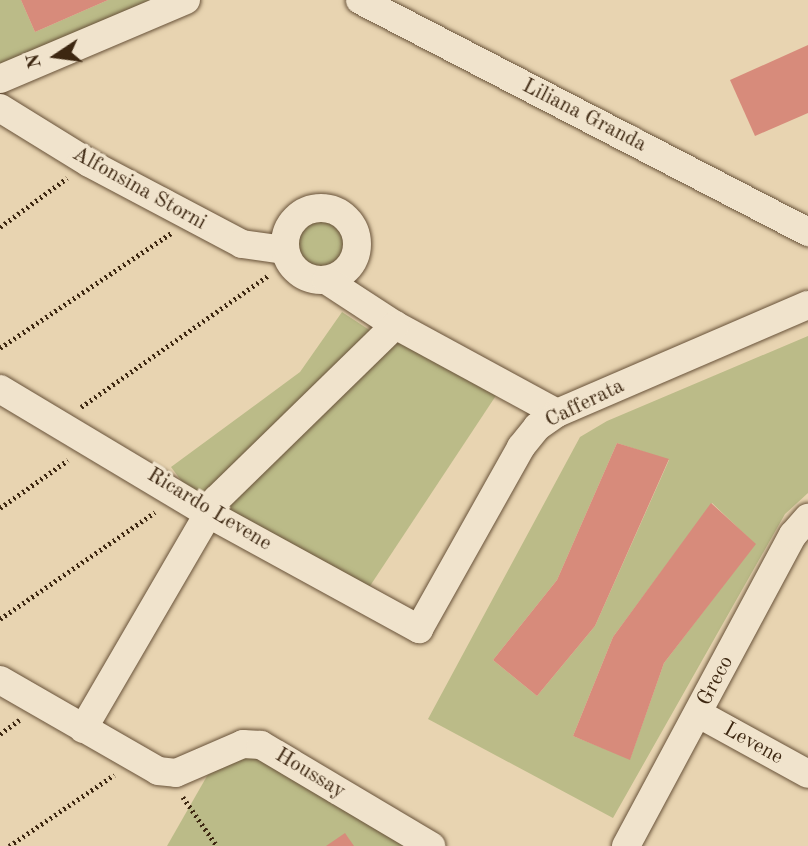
<!DOCTYPE html>
<style>
body{margin:0}
#map{position:relative;width:808px;height:846px;overflow:hidden;background:#e8d4b1;font-family:"Old Standard TT",serif}
div>[style]{position:absolute}
.green>*{inset:0;background:#bb8}
.round{border-radius:50%}
.building>*{inset:0;background:#d78b7b}
.path>*{height:4.5px;margin-top:-2.25px;transform-origin:0;background:repeating-linear-gradient(90deg,#3d2711 0 2px,transparent 0 5.5px)}
.roads{filter:drop-shadow(0 0 2px #685239) drop-shadow(0 0 2px #685239)}
.minor>*{height:28px;margin:-14px;padding:0 14px;transform-origin:14px;border-radius:14px;background:#f0e3cc}
.minor>.ring{margin:-14px;padding:0;box-sizing:content-box;background:none;border:28px solid #f0e3cc;border-radius:50%}
span{translate:-50% -50%;white-space:nowrap;text-align:center;line-height:1.15;-webkit-text-stroke:7px #f0e3cc;paint-order:stroke}
.street-label{font-size:21px;color:#3d2711}
.north{position:absolute;left:21px;top:21px;width:70px;height:70px;-webkit-text-stroke:5px #f0e3cc;paint-order:stroke;rotate:257deg;font-size:19px;font-weight:700;line-height:28px;text-align:center;color:#3d2711}
.north::after{content:'';display:block;margin:auto;width:24px;height:32px;background:#3d2711;clip-path:polygon(50% 0,100% 100%,50% 72%,0 100%)}
</style>
<div id="map">
<div class="green">
<div style="clip-path:polygon(0 0,21px 0,35px 32px,108px 0,161px 0,0 68px)"></div>
<div class="round" style="left:292px;top:215px;width:58px;height:58px"></div>
<div style="clip-path:polygon(342px 312px,374px 333px,208px 497px,192px 495px,171px 467px,300px 372px)"></div>
<div style="clip-path:polygon(evenodd,808px 336px,808px 493px,785px 514px,613px 818px,428px 719px,580px 437px,607px 421px,808px 336px,617px 443px,669px 460px,595px 626px,537px 696px,493px 660px,557px 580px,617px 443px,808px 336px,712px 503px,755px 544px,664px 663px,630px 759px,573px 736px,613px 637px,712px 503px)"></div>
<div style="clip-path:polygon(393px 337px,501px 388px,368px 589px,220px 512px)"></div>
<div style="clip-path:polygon(265px 755px,414px 846px,167px 846px,207px 776px,223px 761px)"></div>
</div>
<div class="building">
<div style="clip-path:polygon(21px 0,108px 0,35px 32px)"></div>
<div style="clip-path:polygon(808px 45px,808px 113px,755px 136px,730px 80px)"></div>
<div style="clip-path:polygon(617px 443px,669px 459px,595px 626px,537px 696px,493px 660px,557px 580px)"></div>
<div style="clip-path:polygon(711px 503px,756px 544px,664px 663px,630px 760px,573px 736px,613px 637px)"></div>
<div style="clip-path:polygon(345px 833px,354px 846px,326px 846px)"></div>
</div>
<div class="path">
<div style="left:0;top:227px;width:83px;rotate:-36.2deg"></div>
<div style="left:0;top:348px;width:206px;rotate:-33.9deg"></div>
<div style="left:81px;top:407px;width:230px;rotate:-35.1deg"></div>
<div style="left:0;top:508px;width:83px;rotate:-35.2deg"></div>
<div style="left:0;top:619px;width:188px;rotate:-34.6deg"></div>
<div style="left:0;top:734px;width:24px;rotate:-36deg"></div>
<div style="left:183px;top:797px;width:60px;rotate:55.2deg"></div>
<div style="left:9px;top:846px;width:127px;rotate:-34.1deg"></div>
</div>
<div class="roads">
<div class="minor">
<div style="left:360px;top:0;width:505px;rotate:27.38deg"></div>
<div style="left:0;top:79px;width:202px;rotate:-23deg"></div>
<div style="left:0;top:108px;width:105px;rotate:31.7deg"></div>
<div style="left:89px;top:163px;width:173px;rotate:27.9deg"></div>
<div style="left:242px;top:244px;width:42px;rotate:8.1deg"></div>
<div class="ring" style="left:285px;top:208px;width:44px;height:44px"></div>
<div style="left:326px;top:280px;width:82px;rotate:33.1deg"></div>
<div style="left:395px;top:325px;width:184px;rotate:28.5deg"></div>
<div style="left:0;top:389px;width:241px;rotate:30.9deg"></div>
<div style="left:207px;top:513px;width:242px;rotate:28.7deg"></div>
<div style="left:419px;top:629px;width:209px;rotate:-60.7deg"></div>
<div style="left:521px;top:447px;width:26px;rotate:-51deg"></div>
<div style="left:537px;top:427px;width:24px;rotate:-35deg"></div>
<div style="left:557px;top:413px;width:273px;rotate:-23.3deg"></div>
<div style="left:0;top:680px;width:182px;rotate:29.9deg"></div>
<div style="left:158px;top:771px;width:18px;rotate:6deg"></div>
<div style="left:176px;top:773px;width:73px;rotate:-23.4deg"></div>
<div style="left:243px;top:744px;width:18px;rotate:3deg"></div>
<div style="left:261px;top:745px;width:198px;rotate:30.7deg"></div>
<div style="left:699px;top:714px;width:124px;rotate:28.8deg"></div>
<div style="left:83px;top:729px;width:266px;rotate:-59.8deg"></div>
<div style="left:217px;top:499px;width:249px;rotate:-44.3deg"></div>
<div style="left:626px;top:846px;width:353px;rotate:-61.8deg"></div>
<div style="left:793px;top:535px;width:23px;rotate:-49deg"></div>
</div>
</div>
<div class="street-label">
<span style="left:584px;top:116px;rotate:27deg">Liliana Granda</span>
<span style="left:139px;top:189px;rotate:29deg">Alfonsina Storni</span>
<span style="left:585px;top:404px;rotate:-26deg">Cafferata</span>
<span style="left:209px;top:510px;rotate:31deg">Ricardo Levene</span>
<span style="left:716px;top:681px;rotate:-62deg">Greco</span>
<span style="left:753px;top:744px;rotate:29deg">Levene</span>
<span style="left:310px;top:774px;rotate:31deg">Houssay</span>
</div>
<div class="north">N</div>
</div>
